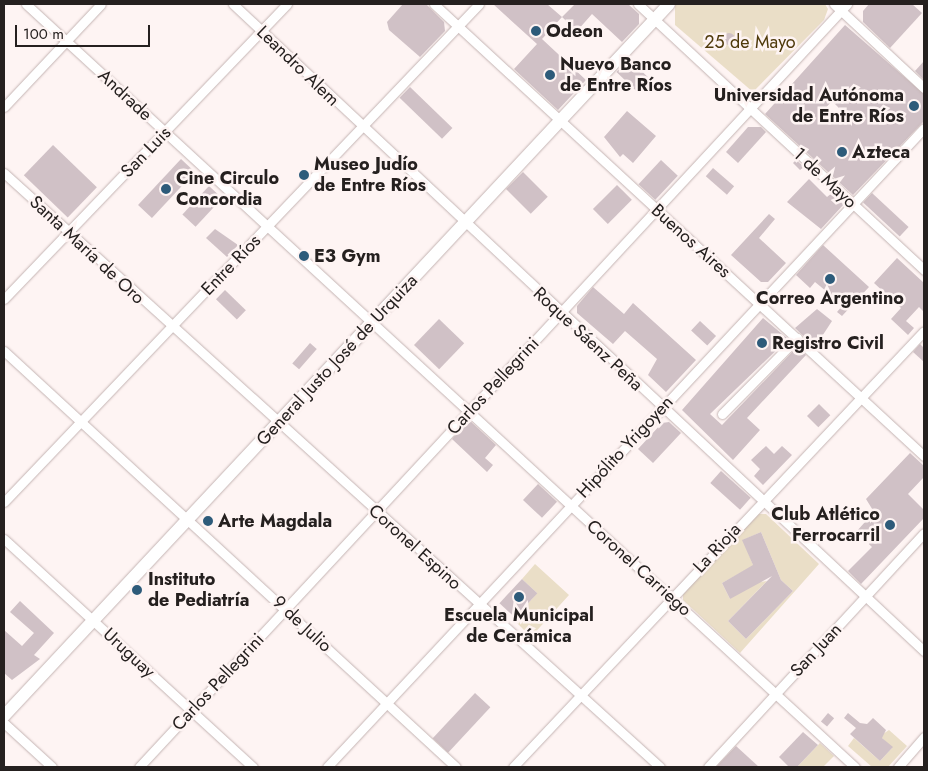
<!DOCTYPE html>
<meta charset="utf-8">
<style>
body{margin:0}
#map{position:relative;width:928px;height:771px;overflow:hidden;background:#fef4f3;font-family:Jost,sans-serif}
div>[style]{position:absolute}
.green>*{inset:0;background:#eadec7}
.building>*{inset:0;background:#d0c1c6;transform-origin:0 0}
.round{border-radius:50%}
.roads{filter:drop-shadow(0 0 1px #c4b4b3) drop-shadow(0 0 1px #c4b4b3)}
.street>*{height:9px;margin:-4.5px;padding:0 4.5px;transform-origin:4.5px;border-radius:4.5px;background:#fff}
.secondary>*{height:12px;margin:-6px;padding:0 6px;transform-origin:6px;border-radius:6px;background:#fff}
.dots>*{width:14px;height:14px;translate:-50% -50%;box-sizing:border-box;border:2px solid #fef4f3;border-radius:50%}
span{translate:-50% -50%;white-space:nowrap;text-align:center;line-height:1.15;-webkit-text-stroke:5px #fef4f3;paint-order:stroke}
.poi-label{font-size:18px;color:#25201f;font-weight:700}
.left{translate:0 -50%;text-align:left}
.right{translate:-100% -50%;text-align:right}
.park-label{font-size:18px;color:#4f3a0b}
.street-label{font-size:18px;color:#25201f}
.frame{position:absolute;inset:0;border:5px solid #25201f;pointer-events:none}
.scale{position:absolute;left:15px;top:25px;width:135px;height:22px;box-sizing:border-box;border:2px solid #25201f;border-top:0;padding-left:6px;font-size:15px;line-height:18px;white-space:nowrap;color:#25201f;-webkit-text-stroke:4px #fef4f3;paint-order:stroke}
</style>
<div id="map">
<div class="green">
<div style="clip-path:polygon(675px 4px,825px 4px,828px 9px,824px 20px,753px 92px,675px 25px)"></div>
<div style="clip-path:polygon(evenodd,757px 514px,766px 514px,819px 564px,740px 653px,683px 600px,683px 593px,757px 514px,761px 532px,781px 580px,793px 591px,746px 639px,728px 621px,767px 581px,760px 582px,743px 540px,761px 532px,757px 514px,751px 567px,730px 599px,722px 583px,751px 567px)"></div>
<div style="clip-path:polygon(535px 564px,569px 595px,531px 637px,514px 620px,537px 593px,522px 579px)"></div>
<div style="clip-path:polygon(889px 730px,907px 746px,888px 767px,872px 767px,848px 746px,854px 738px,880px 761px,892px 748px,880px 736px)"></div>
<div style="clip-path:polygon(820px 743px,834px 756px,823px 767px,797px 767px)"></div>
</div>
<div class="building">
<div style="clip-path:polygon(403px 4px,426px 4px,444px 22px,445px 31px,420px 57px,389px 30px,387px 22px)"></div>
<div style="clip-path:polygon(493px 4px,547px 4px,562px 17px,542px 39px,586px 80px,558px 110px,514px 69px,537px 44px)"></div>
<div style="clip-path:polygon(575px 4px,628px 4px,639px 14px,639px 24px,622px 42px,592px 14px,577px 31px,562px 17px)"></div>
<div style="clip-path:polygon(869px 4px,912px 4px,922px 13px,890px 48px,863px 22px,863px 11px)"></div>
<div style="clip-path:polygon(evenodd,845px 25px,924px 94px,924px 121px,853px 195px,765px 114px,845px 25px,832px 101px,844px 113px,834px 124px,822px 112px,832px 101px)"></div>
<div class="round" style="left:723px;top:33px;width:12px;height:12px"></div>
<div style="left:629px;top:59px;width:30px;height:18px;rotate:44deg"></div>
<div style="clip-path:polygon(924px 61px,924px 80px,915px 71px)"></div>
<div style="left:410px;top:87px;width:59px;height:15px;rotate:44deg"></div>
<div style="clip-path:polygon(627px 111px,656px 136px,633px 163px,623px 154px,620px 157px,604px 137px)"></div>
<div style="clip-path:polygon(748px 127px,761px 127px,766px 132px,738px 163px,726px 152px)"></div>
<div style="left:53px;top:145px;width:61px;height:42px;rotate:44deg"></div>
<div style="left:181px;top:159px;width:19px;height:63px;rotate:43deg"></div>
<div style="left:661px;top:160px;width:23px;height:33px;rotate:43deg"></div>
<div style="clip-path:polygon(796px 160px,804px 167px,800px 170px,793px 163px)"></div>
<div style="left:713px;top:168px;width:28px;height:11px;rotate:41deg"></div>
<div style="left:523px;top:172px;width:35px;height:24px;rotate:45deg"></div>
<div style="clip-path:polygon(809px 179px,827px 197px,832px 193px,844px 204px,821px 229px,787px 202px)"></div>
<div style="left:617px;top:185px;width:21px;height:34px;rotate:45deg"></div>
<div style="left:209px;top:186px;width:18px;height:39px;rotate:43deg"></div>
<div style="left:872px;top:193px;width:50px;height:13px;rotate:43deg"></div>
<div style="clip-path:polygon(769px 214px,775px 219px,759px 238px,786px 263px,768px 282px,761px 282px,731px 255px)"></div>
<div style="clip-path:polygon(215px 229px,238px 245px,227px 257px,206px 238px)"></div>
<div style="clip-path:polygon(823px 245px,869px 287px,842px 316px,837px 312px,843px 305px,815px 282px,810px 288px,796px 275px)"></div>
<div style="clip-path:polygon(897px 258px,924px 283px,924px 312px,919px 307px,906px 321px,914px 328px,908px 335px,891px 319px,901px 308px,874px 283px)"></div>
<div style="clip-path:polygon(593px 287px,624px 314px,633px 303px,696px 360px,666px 392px,648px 375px,657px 359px,625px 331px,613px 344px,577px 313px,577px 306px)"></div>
<div style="left:225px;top:290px;width:29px;height:13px;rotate:44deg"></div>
<div style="clip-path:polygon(817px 309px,832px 321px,815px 347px,795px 328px)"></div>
<div style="clip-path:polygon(763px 318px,788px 339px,710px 414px,722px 425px,797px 347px,806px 355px,747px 418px,760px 430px,733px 460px,682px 410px)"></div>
<div style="left:439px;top:319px;width:35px;height:36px;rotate:44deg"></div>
<div style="left:700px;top:321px;width:22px;height:13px;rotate:43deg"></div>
<div style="left:310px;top:343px;width:9px;height:27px;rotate:41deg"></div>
<div style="clip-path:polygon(920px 344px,924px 348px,924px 362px,913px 352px)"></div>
<div style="left:819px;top:404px;width:16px;height:17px;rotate:45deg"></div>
<div style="clip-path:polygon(469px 420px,496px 445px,485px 458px,493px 465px,487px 472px,452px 439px)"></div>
<div style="clip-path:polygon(669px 422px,681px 433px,653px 463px,638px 449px,662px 423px)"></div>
<div style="clip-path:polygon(766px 446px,774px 454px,782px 446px,792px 455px,763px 485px,754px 476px,760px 469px,751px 460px)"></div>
<div style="clip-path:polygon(910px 453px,924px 466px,924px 477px,908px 494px,924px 510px,924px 518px,861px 584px,848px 571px,872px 547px,856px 532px,874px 512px,866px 499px)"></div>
<div style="left:721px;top:471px;width:40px;height:16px;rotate:42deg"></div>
<div style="left:538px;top:484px;width:26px;height:22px;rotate:43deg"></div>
<div style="clip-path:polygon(761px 532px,781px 580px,793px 591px,746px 639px,728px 621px,772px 576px,730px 599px,722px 583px,753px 565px,742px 540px)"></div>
<div style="left:522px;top:579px;width:21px;height:33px;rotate:43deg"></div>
<div style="clip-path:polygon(20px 601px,54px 633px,34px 655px,40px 659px,12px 680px,4px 673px,4px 630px,22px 646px,34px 633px,10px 612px)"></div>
<div style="left:475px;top:693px;width:21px;height:62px;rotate:43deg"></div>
<div style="left:828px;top:713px;width:8px;height:11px;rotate:40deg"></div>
<div style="clip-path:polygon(848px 713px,860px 723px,867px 724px,873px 718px,886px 730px,882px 738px,893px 747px,880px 761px,850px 734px,856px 728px,844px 718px)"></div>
<div style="clip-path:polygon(803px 732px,818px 745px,797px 767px,789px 767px,779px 757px)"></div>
<div style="clip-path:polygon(736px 746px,759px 767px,716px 767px)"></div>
</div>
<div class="roads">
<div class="street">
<div style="left:26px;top:4px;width:1127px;rotate:42.63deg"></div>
<div style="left:233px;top:4px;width:947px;rotate:43.12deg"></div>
<div style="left:434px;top:4px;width:667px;rotate:42.69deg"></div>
<div style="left:638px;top:4px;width:391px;rotate:42.9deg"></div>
<div style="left:834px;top:4px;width:123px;rotate:43deg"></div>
<div style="left:4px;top:107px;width:141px;rotate:-46.7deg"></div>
<div style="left:4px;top:173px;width:885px;rotate:42.16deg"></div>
<div style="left:4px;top:299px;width:409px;rotate:-46.2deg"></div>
<div style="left:4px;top:351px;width:614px;rotate:42.63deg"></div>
<div style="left:722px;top:414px;width:107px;rotate:-45.4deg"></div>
<div style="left:4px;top:502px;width:688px;rotate:-46.35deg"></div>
<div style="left:4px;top:539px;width:338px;rotate:42.5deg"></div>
<div style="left:4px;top:723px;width:65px;rotate:42.5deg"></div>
<div style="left:139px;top:767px;width:1041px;rotate:-47.14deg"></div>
<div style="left:327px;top:767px;width:874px;rotate:-46.95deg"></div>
<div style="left:513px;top:767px;width:599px;rotate:-46.69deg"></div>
<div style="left:708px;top:767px;width:318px;rotate:-47.3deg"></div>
<div style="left:898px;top:767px;width:40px;rotate:-49deg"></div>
</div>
<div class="secondary">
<div style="left:4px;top:716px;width:974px;rotate:-46.95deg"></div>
</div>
</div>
<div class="dots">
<div style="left:536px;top:31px;background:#2d5b7a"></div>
<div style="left:550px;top:75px;background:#2d5b7a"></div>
<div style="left:914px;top:106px;background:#2d5b7a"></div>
<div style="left:842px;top:152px;background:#2d5b7a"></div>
<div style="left:304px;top:175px;background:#2d5b7a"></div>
<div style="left:166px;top:189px;background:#2d5b7a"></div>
<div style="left:304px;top:256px;background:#2d5b7a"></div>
<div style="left:830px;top:279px;background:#2d5b7a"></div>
<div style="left:762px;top:343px;background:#2d5b7a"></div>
<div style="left:208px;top:521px;background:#2d5b7a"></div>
<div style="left:890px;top:525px;background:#2d5b7a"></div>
<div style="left:137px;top:590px;background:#2d5b7a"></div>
<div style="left:519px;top:597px;background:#2d5b7a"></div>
</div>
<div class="poi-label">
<span class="left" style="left:546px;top:31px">Odeon</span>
<span class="left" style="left:560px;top:75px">Nuevo Banco<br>de Entre Ríos</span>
<span class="right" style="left:904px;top:106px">Universidad Autónoma<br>de Entre Ríos</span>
<span class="left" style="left:852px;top:152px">Azteca</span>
<span class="left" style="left:314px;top:175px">Museo Judío<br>de Entre Ríos</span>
<span class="left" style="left:176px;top:189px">Cine Circulo<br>Concordia</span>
<span class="left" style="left:314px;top:256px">E3 Gym</span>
<span style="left:830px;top:298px">Correo Argentino</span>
<span class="left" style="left:772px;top:343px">Registro Civil</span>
<span class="right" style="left:880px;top:525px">Club Atlético<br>Ferrocarril</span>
<span class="left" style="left:218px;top:521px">Arte Magdala</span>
<span class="left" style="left:148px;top:590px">Instituto<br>de Pediatría</span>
<span style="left:519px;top:626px">Escuela Municipal<br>de Cerámica</span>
</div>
<div class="park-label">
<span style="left:750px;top:42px">25 de Mayo</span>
</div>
<div class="street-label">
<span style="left:298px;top:66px;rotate:44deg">Leandro Alem</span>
<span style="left:125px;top:95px;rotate:43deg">Andrade</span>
<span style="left:146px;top:152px;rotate:-46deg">San Luis</span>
<span style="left:825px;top:178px;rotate:43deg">1 de Mayo</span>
<span style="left:691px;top:241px;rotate:42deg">Buenos Aires</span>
<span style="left:87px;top:250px;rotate:43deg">Santa María de Oro</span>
<span style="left:231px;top:265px;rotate:-46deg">Entre Ríos</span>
<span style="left:588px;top:339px;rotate:43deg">Roque Sáenz Peña</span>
<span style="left:337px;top:360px;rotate:-47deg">General Justo José de Urquiza</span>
<span style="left:493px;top:386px;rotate:-47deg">Carlos Pellegrini</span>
<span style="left:625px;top:447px;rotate:-47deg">Hipólito Yrigoyen</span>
<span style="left:415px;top:547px;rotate:42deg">Coronel Espino</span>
<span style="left:717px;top:548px;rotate:-47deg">La Rioja</span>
<span style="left:639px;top:568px;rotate:42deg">Coronel Carriego</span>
<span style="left:302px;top:624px;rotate:43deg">9 de Julio</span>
<span style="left:816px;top:650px;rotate:-47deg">San Juan</span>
<span style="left:129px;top:653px;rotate:43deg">Uruguay</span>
<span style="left:218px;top:682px;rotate:-47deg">Carlos Pellegrini</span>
</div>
<div class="frame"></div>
<div class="scale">100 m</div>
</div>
